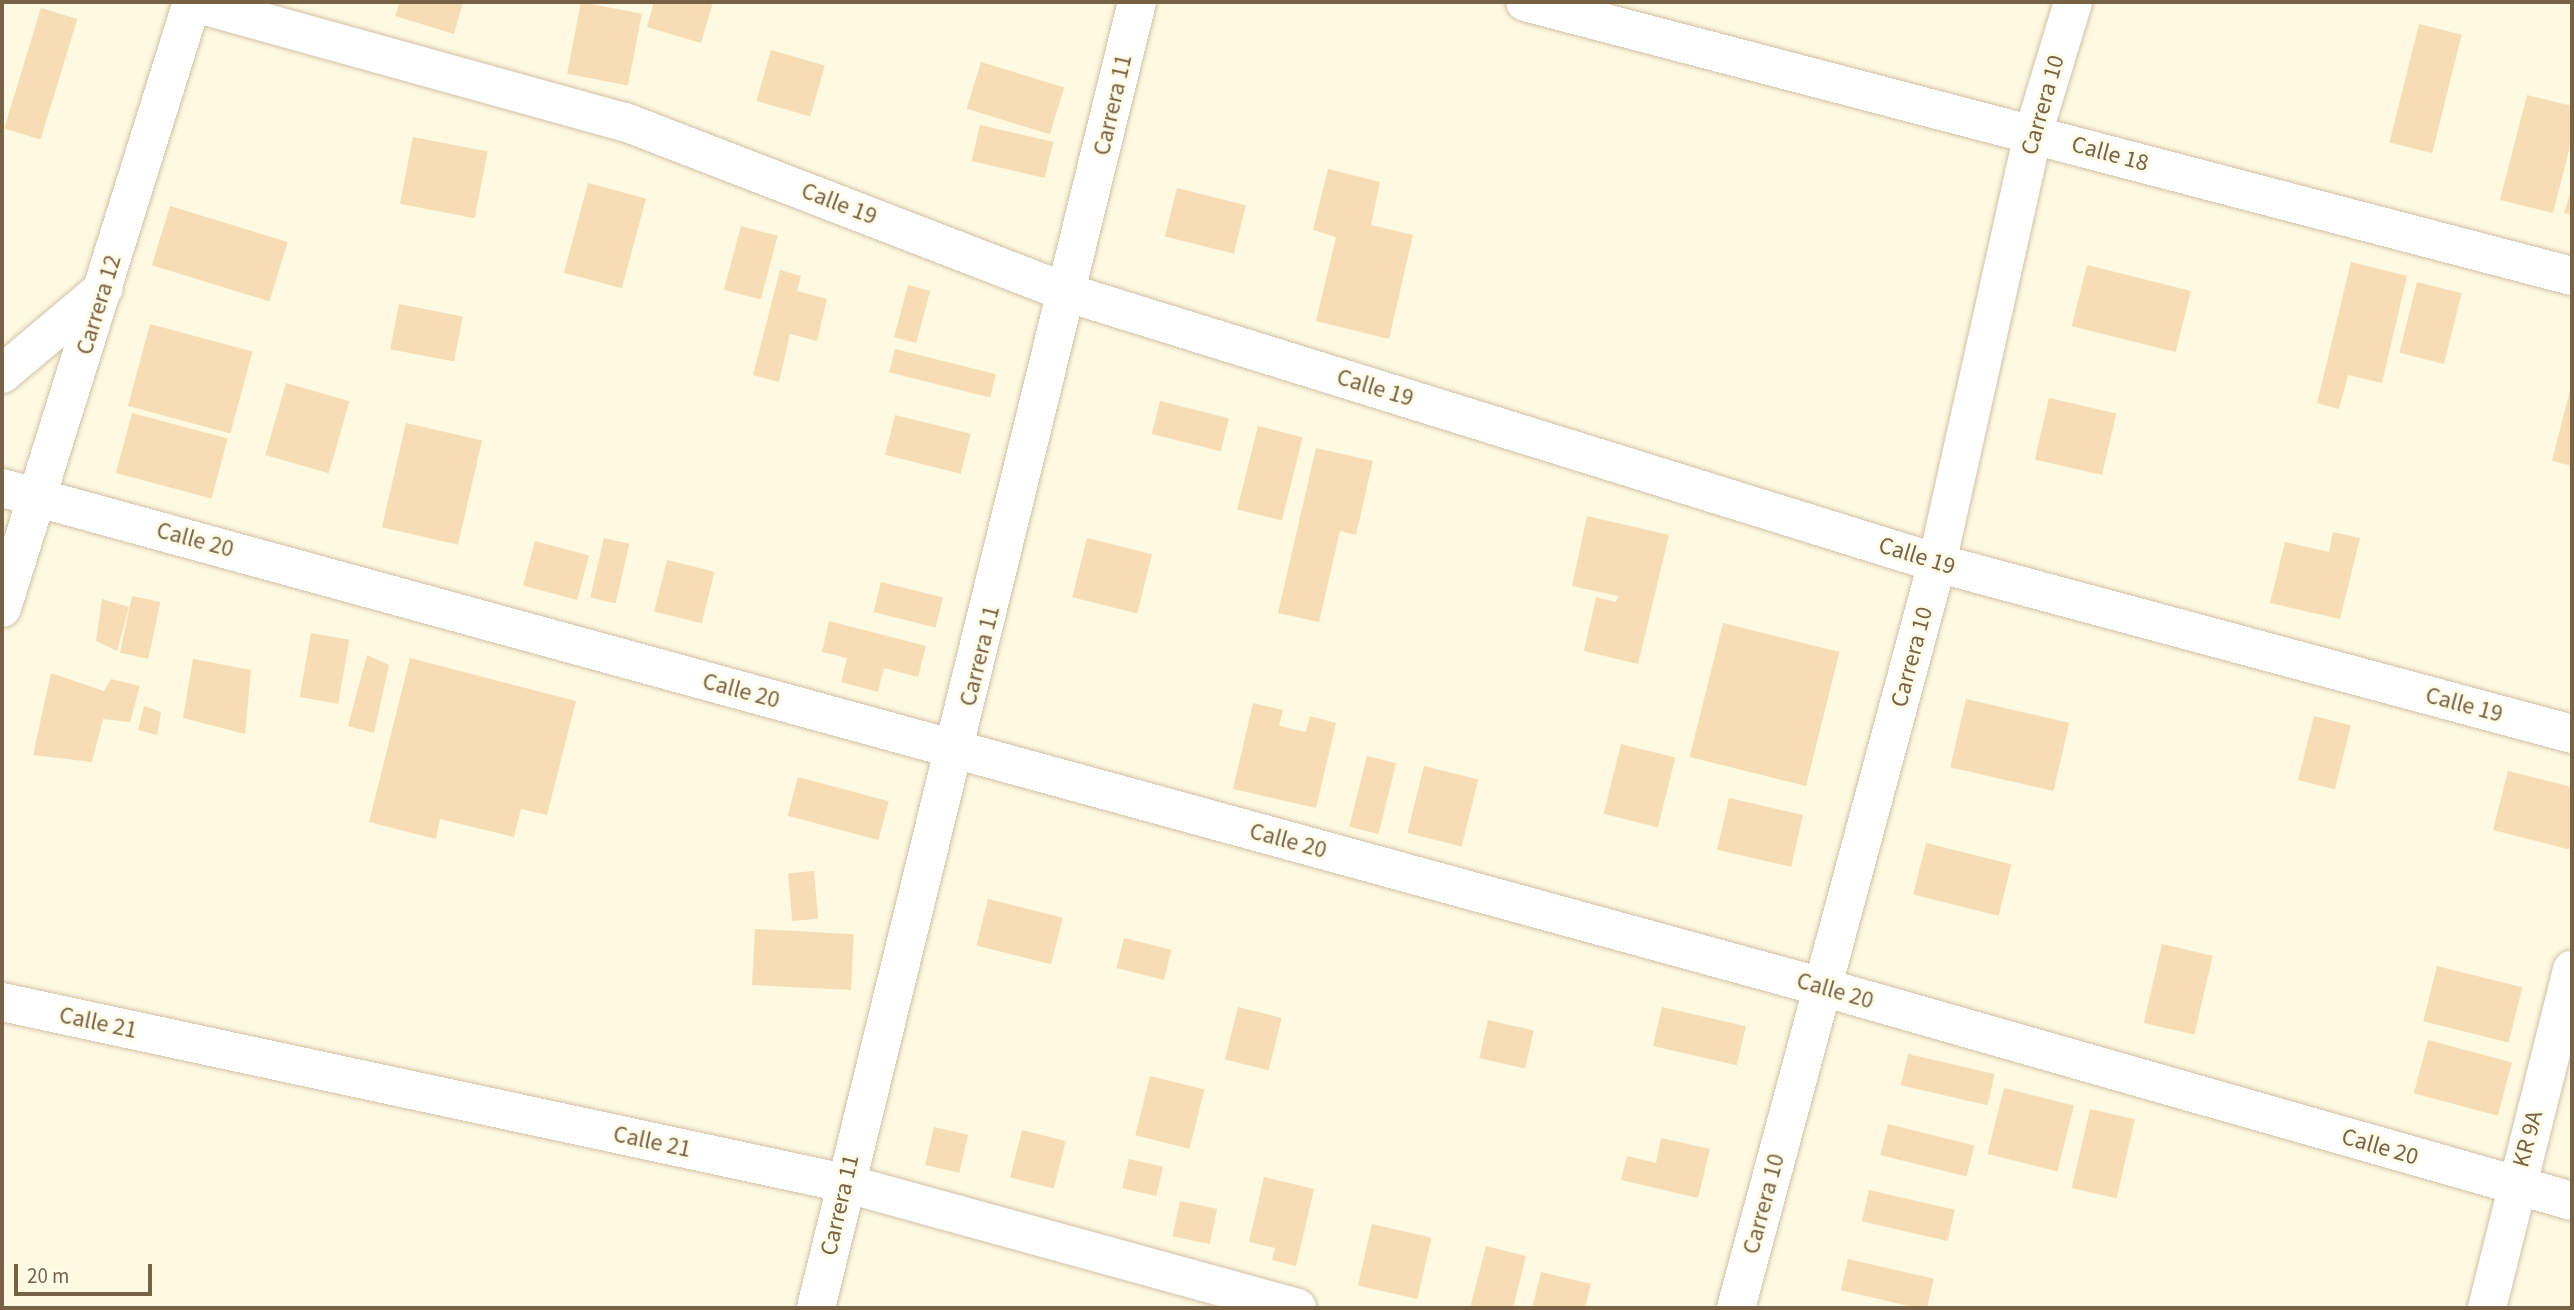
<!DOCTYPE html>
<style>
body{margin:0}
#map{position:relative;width:2574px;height:1310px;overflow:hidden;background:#fef9e1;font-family:"Source Sans 3",sans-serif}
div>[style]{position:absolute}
.building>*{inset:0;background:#f6ddb6;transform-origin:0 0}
.roads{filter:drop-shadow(0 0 2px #d0c2a7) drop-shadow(0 0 2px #d0c2a7)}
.minor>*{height:38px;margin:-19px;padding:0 19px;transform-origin:19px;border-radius:19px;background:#fff}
span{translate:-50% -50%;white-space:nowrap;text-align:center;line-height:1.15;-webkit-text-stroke:6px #fffbe9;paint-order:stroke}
.street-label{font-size:24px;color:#786245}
.frame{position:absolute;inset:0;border:4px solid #786245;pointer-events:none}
.scale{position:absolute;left:14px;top:1264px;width:138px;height:32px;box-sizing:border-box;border:4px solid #786245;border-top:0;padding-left:9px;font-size:21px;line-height:24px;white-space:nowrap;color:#786245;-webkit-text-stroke:5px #fffbe9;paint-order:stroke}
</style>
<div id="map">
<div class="building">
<div style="clip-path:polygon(400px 2px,463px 2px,454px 34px,395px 16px)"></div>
<div style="left:581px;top:2px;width:62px;height:73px;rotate:11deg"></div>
<div style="clip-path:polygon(654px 2px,713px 2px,701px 43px,647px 27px)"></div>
<div style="left:41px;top:8px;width:38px;height:126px;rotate:17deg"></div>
<div style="left:2419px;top:24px;width:44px;height:122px;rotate:14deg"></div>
<div style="left:771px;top:50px;width:56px;height:53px;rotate:16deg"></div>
<div style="left:981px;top:62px;width:87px;height:49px;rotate:17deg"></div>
<div style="clip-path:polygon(2527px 95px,2572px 106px,2572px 139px,2553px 213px,2500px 200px)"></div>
<div style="left:980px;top:125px;width:75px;height:37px;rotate:13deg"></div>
<div style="left:413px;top:137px;width:76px;height:68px;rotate:11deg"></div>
<div style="clip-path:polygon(1328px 169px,1380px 182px,1371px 225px,1413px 235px,1389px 339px,1316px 321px,1336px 237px,1313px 230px)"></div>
<div style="left:588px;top:183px;width:60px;height:93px;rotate:15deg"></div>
<div style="clip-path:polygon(2572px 187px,2572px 215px,2564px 213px)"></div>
<div style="left:1177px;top:188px;width:71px;height:50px;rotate:14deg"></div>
<div style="left:170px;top:206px;width:123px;height:62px;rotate:17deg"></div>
<div style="left:741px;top:226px;width:38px;height:66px;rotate:15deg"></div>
<div style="clip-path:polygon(2351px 262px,2407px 276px,2382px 383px,2348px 375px,2339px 409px,2317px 403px)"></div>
<div style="left:2087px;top:265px;width:107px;height:63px;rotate:14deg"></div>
<div style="clip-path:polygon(780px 270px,801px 276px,797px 291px,827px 299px,817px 341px,790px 334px,779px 382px,753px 375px)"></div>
<div style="left:2417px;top:282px;width:46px;height:73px;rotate:14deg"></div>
<div style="left:908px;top:285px;width:23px;height:54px;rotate:15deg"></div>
<div style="left:399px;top:304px;width:65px;height:46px;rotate:11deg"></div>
<div style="left:150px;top:324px;width:106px;height:85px;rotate:15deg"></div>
<div style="left:895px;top:349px;width:104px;height:24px;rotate:14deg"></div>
<div style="left:286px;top:383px;width:66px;height:75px;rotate:16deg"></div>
<div style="clip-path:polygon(2571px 386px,2572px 386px,2572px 466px,2552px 461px)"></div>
<div style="left:2049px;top:398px;width:69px;height:63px;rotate:13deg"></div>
<div style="left:1160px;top:401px;width:71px;height:34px;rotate:14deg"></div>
<div style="left:132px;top:413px;width:99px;height:62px;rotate:15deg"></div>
<div style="left:895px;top:415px;width:78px;height:41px;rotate:14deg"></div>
<div style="left:406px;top:423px;width:78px;height:107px;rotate:13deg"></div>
<div style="left:1258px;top:426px;width:46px;height:86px;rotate:14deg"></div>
<div style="clip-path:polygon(1316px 448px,1373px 461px,1356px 535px,1340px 531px,1319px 622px,1278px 613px)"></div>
<div style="clip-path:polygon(1587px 516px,1669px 535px,1638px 664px,1584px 651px,1596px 597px,1616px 602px,1618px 596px,1572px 586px)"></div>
<div style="clip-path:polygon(2333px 532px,2360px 538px,2340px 619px,2270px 603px,2285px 542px,2329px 552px)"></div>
<div style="left:604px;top:538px;width:26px;height:61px;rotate:13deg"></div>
<div style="left:1087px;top:538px;width:67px;height:61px;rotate:14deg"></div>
<div style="left:535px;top:541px;width:56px;height:46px;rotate:15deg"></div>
<div style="left:667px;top:560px;width:49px;height:53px;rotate:14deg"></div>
<div style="left:881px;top:582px;width:64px;height:31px;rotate:14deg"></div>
<div style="left:132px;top:596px;width:29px;height:58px;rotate:12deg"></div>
<div style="clip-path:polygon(102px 599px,129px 607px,117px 651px,96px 641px)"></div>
<div style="clip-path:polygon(829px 621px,926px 646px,918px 677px,884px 668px,878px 692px,841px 682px,847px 658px,822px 652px)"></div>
<div style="left:1723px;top:623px;width:120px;height:138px;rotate:14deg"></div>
<div style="left:311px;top:633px;width:39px;height:65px;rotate:10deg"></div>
<div style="clip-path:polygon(367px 655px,389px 665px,374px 733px,348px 726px)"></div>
<div style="clip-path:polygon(410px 658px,576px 701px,547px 815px,521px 809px,514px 837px,440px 819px,436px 839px,369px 822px)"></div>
<div style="clip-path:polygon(193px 659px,251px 670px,245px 734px,183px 718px)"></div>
<div style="clip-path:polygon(51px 673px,104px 691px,111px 679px,140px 686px,130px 722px,103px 719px,92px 762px,33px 755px)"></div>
<div style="left:1966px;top:699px;width:106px;height:70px;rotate:13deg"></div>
<div style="clip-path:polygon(1253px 703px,1283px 710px,1279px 726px,1306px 732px,1310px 716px,1336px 723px,1316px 808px,1233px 789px)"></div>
<div style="clip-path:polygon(144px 706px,161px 712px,157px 735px,138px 730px)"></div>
<div style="left:2314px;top:716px;width:38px;height:66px;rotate:14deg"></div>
<div style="left:1621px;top:744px;width:56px;height:72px;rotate:14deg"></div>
<div style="left:1367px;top:756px;width:30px;height:73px;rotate:14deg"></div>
<div style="left:1424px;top:766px;width:56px;height:69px;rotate:14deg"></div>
<div style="clip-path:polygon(2508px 771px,2572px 787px,2571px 850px,2493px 830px)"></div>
<div style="left:798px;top:777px;width:94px;height:40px;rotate:15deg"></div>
<div style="left:1729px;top:798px;width:76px;height:53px;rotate:13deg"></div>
<div style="left:1926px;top:843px;width:88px;height:53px;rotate:14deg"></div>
<div style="left:814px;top:871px;width:48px;height:26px;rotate:85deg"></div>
<div style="left:988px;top:899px;width:77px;height:48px;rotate:14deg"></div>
<div style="left:755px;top:929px;width:99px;height:56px;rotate:3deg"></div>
<div style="left:1124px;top:938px;width:49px;height:31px;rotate:14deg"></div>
<div style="left:2162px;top:944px;width:52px;height:81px;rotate:13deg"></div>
<div style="left:2437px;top:966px;width:88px;height:57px;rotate:14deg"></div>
<div style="left:1238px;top:1007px;width:45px;height:54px;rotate:14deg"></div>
<div style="left:1662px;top:1007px;width:86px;height:40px;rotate:13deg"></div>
<div style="left:1488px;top:1020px;width:47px;height:39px;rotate:13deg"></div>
<div style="left:2428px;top:1040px;width:87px;height:55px;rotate:15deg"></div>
<div style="left:1908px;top:1054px;width:89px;height:32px;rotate:13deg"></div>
<div style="left:1150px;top:1076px;width:56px;height:61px;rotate:14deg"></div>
<div style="left:2004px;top:1088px;width:72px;height:68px;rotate:14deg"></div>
<div style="left:2090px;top:1109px;width:46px;height:81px;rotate:13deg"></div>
<div style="left:1888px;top:1124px;width:89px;height:32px;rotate:14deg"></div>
<div style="left:934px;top:1127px;width:35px;height:39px;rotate:13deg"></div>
<div style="left:1022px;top:1130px;width:45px;height:49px;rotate:14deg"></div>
<div style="clip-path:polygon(1661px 1138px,1710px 1149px,1698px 1198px,1621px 1180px,1627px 1156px,1656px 1163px)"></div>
<div style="left:1129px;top:1159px;width:35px;height:30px;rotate:13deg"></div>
<div style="clip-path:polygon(1264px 1177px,1314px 1189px,1296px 1266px,1272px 1260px,1275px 1248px,1249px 1242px)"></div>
<div style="left:1869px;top:1190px;width:88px;height:32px;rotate:13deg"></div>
<div style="left:1180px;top:1201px;width:38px;height:36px;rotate:12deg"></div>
<div style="left:1372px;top:1224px;width:61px;height:63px;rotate:13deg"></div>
<div style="clip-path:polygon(1486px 1246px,1526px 1256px,1513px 1308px,1470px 1308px)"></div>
<div style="left:1848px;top:1259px;width:88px;height:32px;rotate:13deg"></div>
<div style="clip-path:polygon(1541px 1272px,1591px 1284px,1585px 1308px,1532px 1308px)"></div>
</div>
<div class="roads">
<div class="minor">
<div style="left:191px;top:2px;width:450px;rotate:15.5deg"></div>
<div style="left:625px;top:122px;width:475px;rotate:21.1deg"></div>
<div style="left:1068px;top:293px;width:910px;rotate:17.26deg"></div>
<div style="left:1937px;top:563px;width:658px;rotate:15.07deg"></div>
<div style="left:1525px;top:2px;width:1082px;rotate:14.67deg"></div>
<div style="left:2px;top:374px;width:133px;rotate:-40.1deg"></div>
<div style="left:2px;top:488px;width:1887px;rotate:15.33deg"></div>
<div style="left:1822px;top:987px;width:780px;rotate:15.93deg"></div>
<div style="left:2px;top:608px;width:635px;rotate:-72.59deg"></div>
<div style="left:2px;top:1002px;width:861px;rotate:12.13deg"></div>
<div style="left:844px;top:1183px;width:470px;rotate:15.4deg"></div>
<div style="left:816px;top:1308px;width:1345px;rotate:-76.19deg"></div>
<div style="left:1736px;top:1308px;width:772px;rotate:-74.9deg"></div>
<div style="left:1937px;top:563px;width:440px;rotate:-77.4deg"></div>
<div style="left:2033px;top:134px;width:138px;rotate:-73.1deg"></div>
<div style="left:2487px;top:1308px;width:349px;rotate:-75.9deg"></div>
</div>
</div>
<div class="street-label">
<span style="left:1113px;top:105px;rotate:-77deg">Carrera 11</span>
<span style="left:2043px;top:105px;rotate:-74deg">Carrera 10</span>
<span style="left:2110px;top:154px;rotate:15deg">Calle 18</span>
<span style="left:839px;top:204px;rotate:21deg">Calle 19</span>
<span style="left:99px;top:305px;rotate:-73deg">Carrera 12</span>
<span style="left:1375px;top:388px;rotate:17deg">Calle 19</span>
<span style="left:195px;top:540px;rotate:15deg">Calle 20</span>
<span style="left:1917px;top:556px;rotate:17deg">Calle 19</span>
<span style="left:980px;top:656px;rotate:-76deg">Carrera 11</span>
<span style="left:1912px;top:657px;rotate:-75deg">Carrera 10</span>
<span style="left:741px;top:691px;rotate:15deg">Calle 20</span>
<span style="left:2464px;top:705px;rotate:15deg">Calle 19</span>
<span style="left:1288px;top:841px;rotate:15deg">Calle 20</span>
<span style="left:1835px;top:991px;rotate:16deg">Calle 20</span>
<span style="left:98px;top:1023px;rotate:12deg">Calle 21</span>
<span style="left:2528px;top:1139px;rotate:-75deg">KR 9A</span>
<span style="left:652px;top:1142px;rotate:12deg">Calle 21</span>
<span style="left:2380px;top:1147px;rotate:16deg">Calle 20</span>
<span style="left:1764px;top:1204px;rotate:-75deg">Carrera 10</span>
<span style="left:840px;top:1205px;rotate:-77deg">Carrera 11</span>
</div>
<div class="frame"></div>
<div class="scale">20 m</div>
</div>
